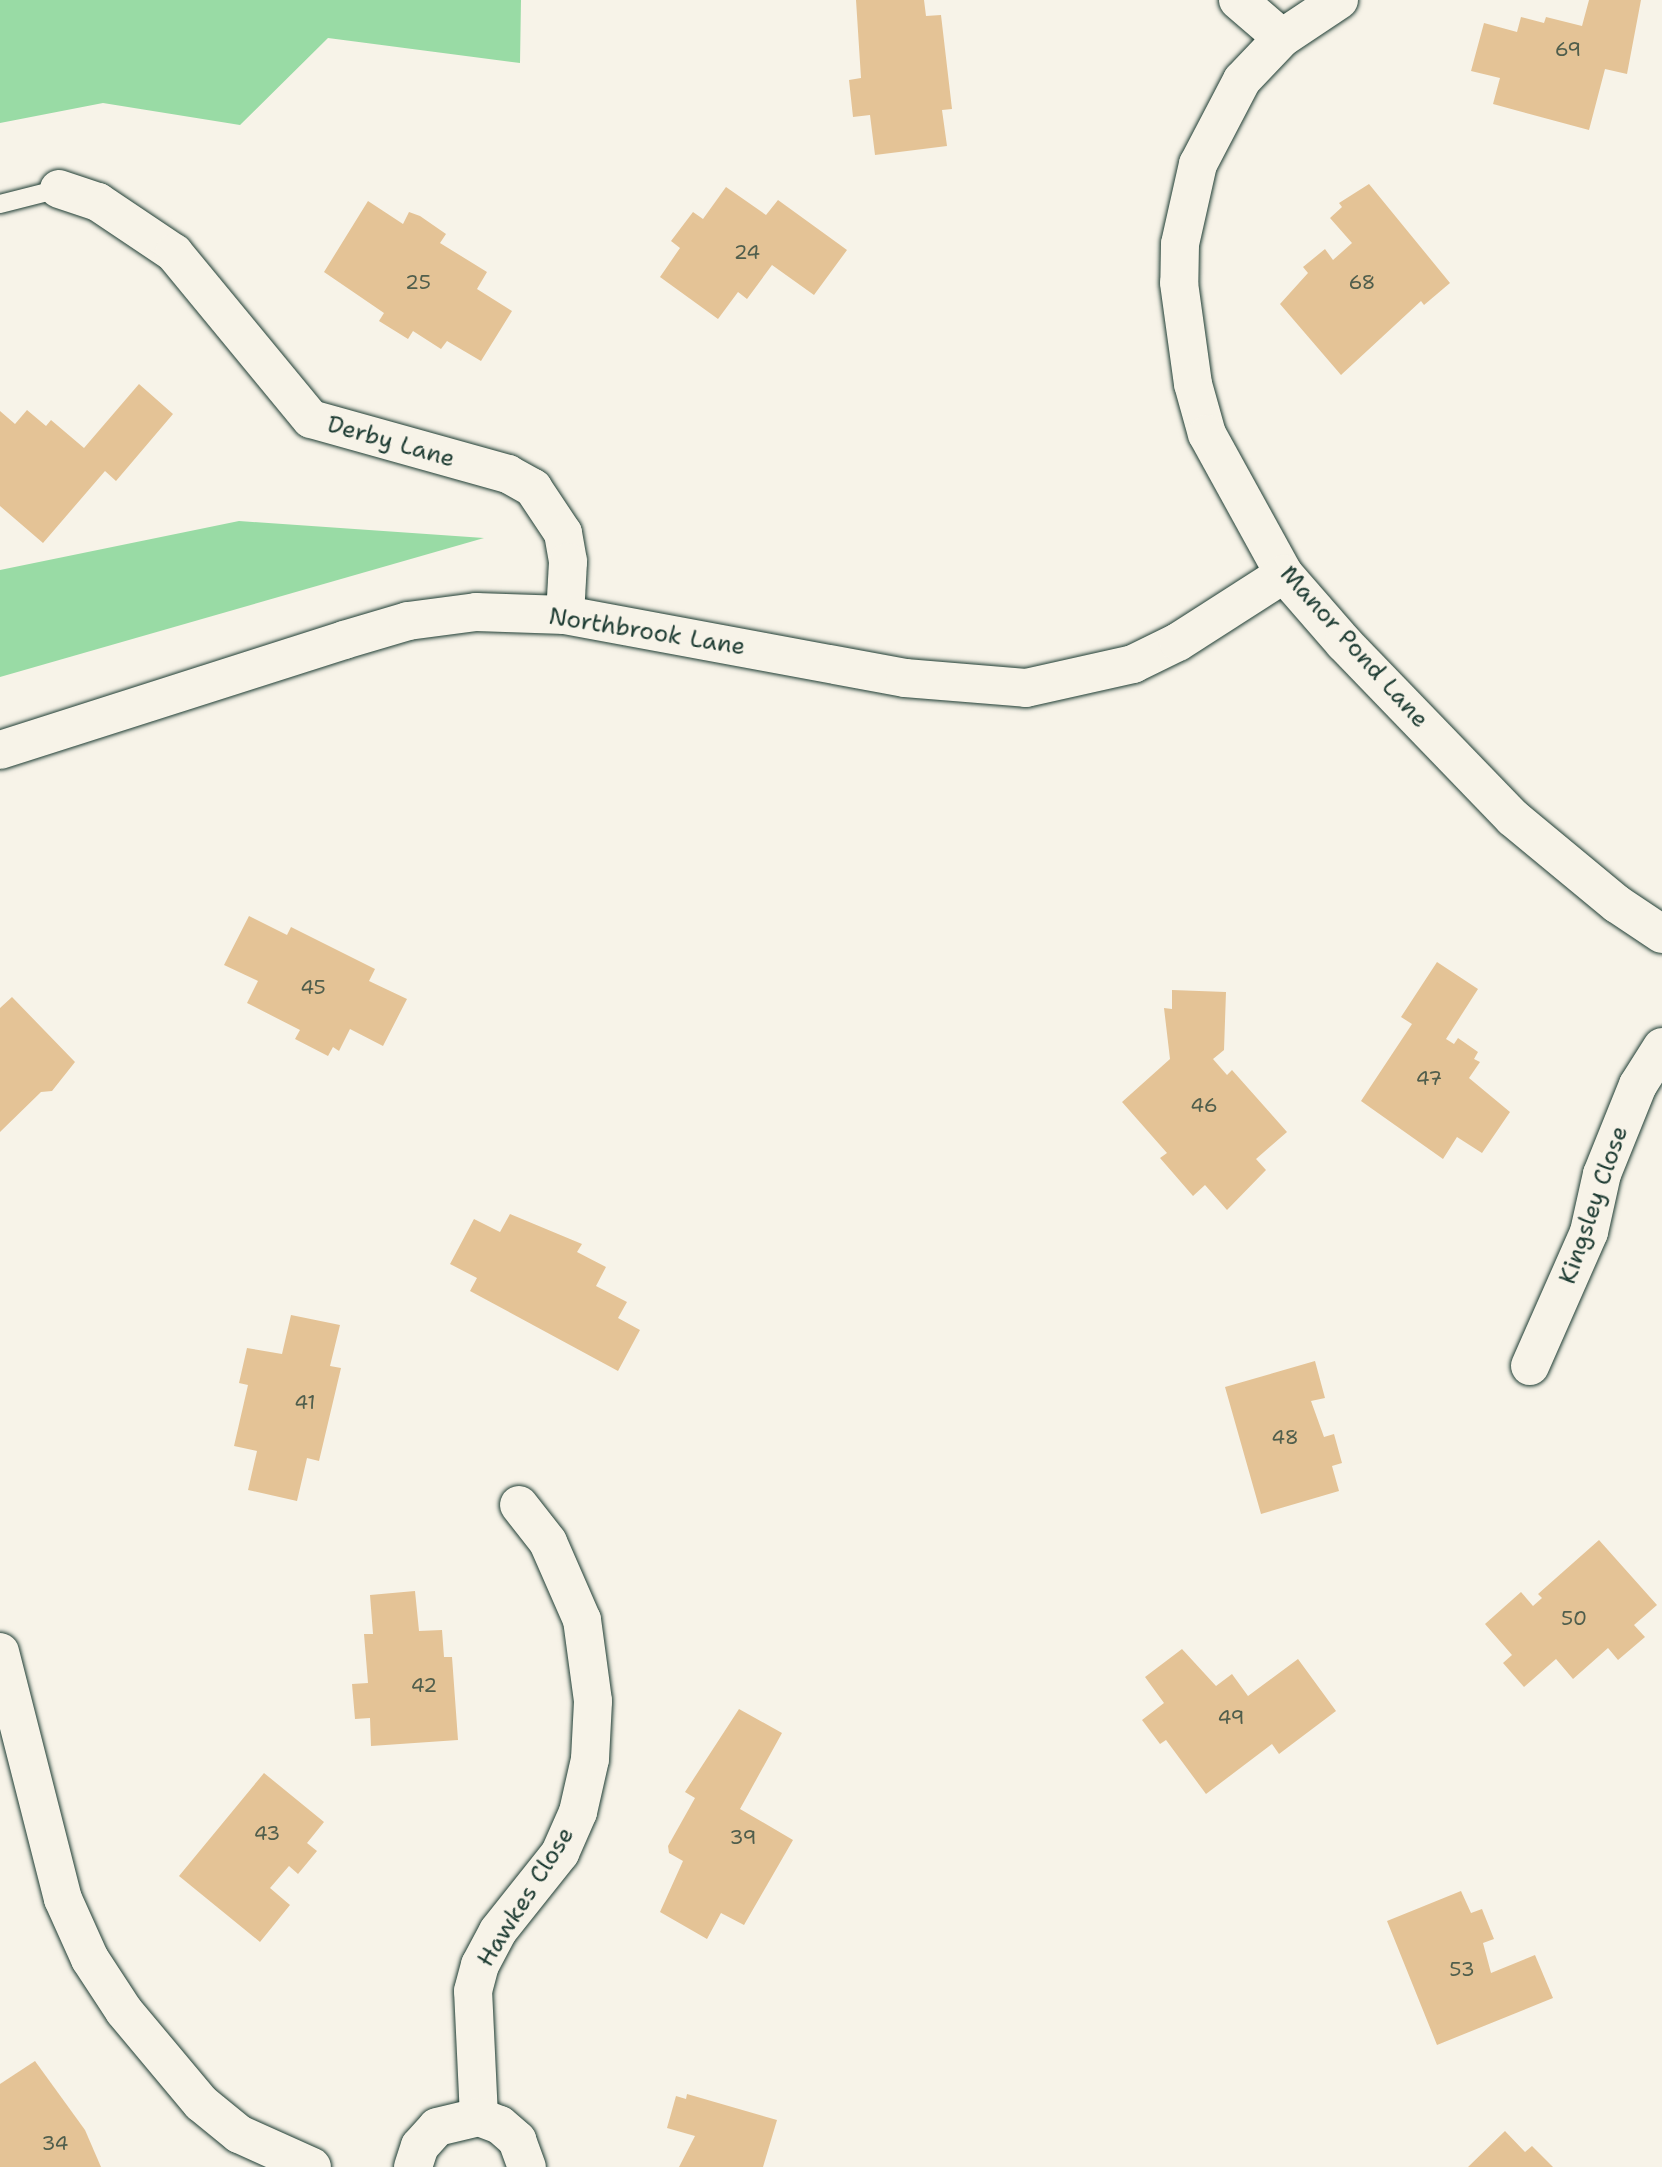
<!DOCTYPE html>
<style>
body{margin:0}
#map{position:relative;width:1662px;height:2167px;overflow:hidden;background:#f7f3e8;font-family:"Shantell Sans",sans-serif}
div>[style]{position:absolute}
.green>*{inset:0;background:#99dba5}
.building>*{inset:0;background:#e4c396}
.roads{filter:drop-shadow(0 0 2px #1f3d34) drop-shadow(0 0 2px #1f3d34)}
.lane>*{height:18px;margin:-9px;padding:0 9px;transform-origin:9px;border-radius:9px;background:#f7f3e8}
.street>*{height:38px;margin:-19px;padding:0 19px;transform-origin:19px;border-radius:19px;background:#f7f3e8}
span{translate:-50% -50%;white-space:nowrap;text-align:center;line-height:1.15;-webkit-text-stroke:6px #f7f3e8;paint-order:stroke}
.number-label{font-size:20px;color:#505e4c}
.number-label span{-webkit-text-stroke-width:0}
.street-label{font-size:24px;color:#1f3d34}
</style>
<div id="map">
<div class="green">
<div style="clip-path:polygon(0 0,521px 0,520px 63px,328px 38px,240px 125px,103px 103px,0 123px)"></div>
<div style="clip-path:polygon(239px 521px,484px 538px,0 677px,0 570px)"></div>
</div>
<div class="building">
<div style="clip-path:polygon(856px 0,924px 0,926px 16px,941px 15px,952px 109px,942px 110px,947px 146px,875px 155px,870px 115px,853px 117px,849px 80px,861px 78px)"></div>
<div style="clip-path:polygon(1589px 0,1641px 0,1627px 74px,1605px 69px,1589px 130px,1493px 104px,1500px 78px,1471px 71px,1484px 23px,1517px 32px,1521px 17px,1544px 23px,1546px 17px,1582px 26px)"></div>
<div style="clip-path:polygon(1369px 184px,1450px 283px,1424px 305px,1421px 301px,1341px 375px,1280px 304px,1308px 273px,1303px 267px,1325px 249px,1333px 260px,1352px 243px,1330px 218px,1342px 207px,1339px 203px)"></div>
<div style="clip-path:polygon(726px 187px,766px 215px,778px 200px,847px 250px,814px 295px,772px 265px,747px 299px,738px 292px,718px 319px,660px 277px,680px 248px,671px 241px,693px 212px,703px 219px)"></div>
<div style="clip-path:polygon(368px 201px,403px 224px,409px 212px,420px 216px,446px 234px,440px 243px,487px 272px,477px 289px,512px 311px,481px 361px,447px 341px,441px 349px,413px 331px,408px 339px,379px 321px,384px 313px,324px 272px)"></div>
<div style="clip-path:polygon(139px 384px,173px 414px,116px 481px,105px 471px,43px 543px,0 506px,0 411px,15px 424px,27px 410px,46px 426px,51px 420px,84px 448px)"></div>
<div style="clip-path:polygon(249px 916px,287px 935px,291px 927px,375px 969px,369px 981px,407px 999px,383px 1046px,350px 1029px,339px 1051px,333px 1047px,328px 1056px,295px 1039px,300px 1030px,247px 1003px,258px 981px,224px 965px)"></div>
<div style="clip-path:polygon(1437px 962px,1478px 989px,1446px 1039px,1454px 1044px,1458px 1038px,1478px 1052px,1474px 1059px,1480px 1062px,1469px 1078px,1510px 1112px,1482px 1153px,1457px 1137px,1443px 1159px,1361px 1101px,1412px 1024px,1401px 1017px)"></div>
<div style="clip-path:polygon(1172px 990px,1226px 992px,1224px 1050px,1213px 1059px,1227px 1075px,1232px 1070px,1287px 1132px,1256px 1159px,1266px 1170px,1227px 1210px,1205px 1185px,1193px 1196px,1160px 1158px,1167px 1153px,1122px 1102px,1170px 1059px,1164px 1008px,1172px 1009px)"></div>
<div style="clip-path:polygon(12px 997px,75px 1062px,52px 1091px,41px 1092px,0 1132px,0 1008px)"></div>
<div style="clip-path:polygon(510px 1214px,582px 1244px,577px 1252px,606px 1267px,596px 1286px,627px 1302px,618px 1318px,640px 1330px,618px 1371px,470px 1291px,477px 1278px,450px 1264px,474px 1219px,500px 1232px)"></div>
<div style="clip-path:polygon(291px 1315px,340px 1325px,330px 1366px,341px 1368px,319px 1461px,307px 1458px,297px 1501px,248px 1490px,257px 1451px,234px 1446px,248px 1385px,239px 1383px,247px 1348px,282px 1354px)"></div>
<div style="clip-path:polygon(1315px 1361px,1325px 1398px,1311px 1401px,1324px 1437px,1334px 1434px,1342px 1463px,1332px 1466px,1339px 1491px,1261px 1514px,1225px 1387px)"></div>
<div style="clip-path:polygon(1599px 1540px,1657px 1605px,1634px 1625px,1645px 1637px,1618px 1660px,1608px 1648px,1573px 1679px,1556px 1659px,1524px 1687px,1503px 1663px,1512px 1655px,1485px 1624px,1521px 1592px,1533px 1606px,1542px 1598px,1538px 1594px)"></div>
<div style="clip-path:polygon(415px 1591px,419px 1631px,442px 1630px,444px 1657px,452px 1657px,458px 1740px,371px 1746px,370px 1718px,355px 1719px,352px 1684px,368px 1683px,364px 1634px,373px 1634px,370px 1595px)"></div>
<div style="clip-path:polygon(1182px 1649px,1216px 1686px,1232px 1674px,1248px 1696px,1298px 1659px,1336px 1711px,1279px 1754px,1272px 1744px,1206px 1794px,1166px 1740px,1160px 1744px,1142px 1720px,1164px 1703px,1145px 1677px)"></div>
<div style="clip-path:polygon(739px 1709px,782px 1733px,740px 1809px,793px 1840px,744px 1925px,721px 1913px,707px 1939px,660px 1912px,683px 1861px,669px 1853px,668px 1846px,695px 1798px,685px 1792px)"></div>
<div style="clip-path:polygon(264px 1773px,324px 1822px,307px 1843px,317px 1851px,298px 1874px,289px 1866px,270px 1888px,290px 1905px,260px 1942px,179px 1876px)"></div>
<div style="clip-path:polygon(1461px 1891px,1471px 1913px,1482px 1909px,1494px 1939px,1483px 1943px,1491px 1973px,1535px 1955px,1553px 1998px,1437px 2045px,1387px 1921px)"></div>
<div style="clip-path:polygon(35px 2061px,85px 2130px,101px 2167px,0 2167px,0 2084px)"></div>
<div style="clip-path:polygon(687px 2094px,777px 2120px,763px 2167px,679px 2167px,695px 2136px,667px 2128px,676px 2096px,686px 2099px)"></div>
<div style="clip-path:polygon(1505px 2131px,1525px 2152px,1532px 2146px,1553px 2167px,1468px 2167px)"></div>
</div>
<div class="roads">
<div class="lane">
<div style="left:0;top:204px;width:61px;rotate:-14.3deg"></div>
</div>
<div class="street">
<div style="left:1238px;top:0;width:58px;rotate:40.8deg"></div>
<div style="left:1339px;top:0;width:69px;rotate:146.3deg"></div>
<div style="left:1282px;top:38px;width:58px;rotate:133.6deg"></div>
<div style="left:1242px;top:80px;width:95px;rotate:117.6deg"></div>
<div style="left:1198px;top:164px;width:82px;rotate:102.7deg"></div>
<div style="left:1180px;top:244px;width:39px;rotate:91deg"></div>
<div style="left:1179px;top:283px;width:102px;rotate:82.1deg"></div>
<div style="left:1193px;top:384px;width:52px;rotate:74.4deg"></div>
<div style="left:1207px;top:434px;width:160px;rotate:61.2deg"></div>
<div style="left:1284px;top:574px;width:91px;rotate:49deg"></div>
<div style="left:1344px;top:643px;width:243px;rotate:46deg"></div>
<div style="left:1513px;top:818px;width:135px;rotate:39.6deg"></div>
<div style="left:1617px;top:904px;width:54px;rotate:33.7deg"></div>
<div style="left:59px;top:189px;width:41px;rotate:18.4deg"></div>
<div style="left:98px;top:202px;width:92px;rotate:33.9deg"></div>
<div style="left:174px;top:253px;width:215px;rotate:50.5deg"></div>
<div style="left:311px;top:419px;width:205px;rotate:15.6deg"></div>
<div style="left:508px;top:474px;width:29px;rotate:29deg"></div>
<div style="left:533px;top:488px;width:54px;rotate:56.3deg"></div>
<div style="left:563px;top:533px;width:29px;rotate:80deg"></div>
<div style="left:568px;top:562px;width:53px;rotate:93.2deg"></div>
<div style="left:0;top:750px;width:361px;rotate:-17.7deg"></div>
<div style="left:344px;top:640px;width:67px;rotate:-16.5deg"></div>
<div style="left:408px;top:621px;width:69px;rotate:-7.5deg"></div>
<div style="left:476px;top:612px;width:89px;rotate:1.9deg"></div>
<div style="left:565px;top:615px;width:346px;rotate:10.5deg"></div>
<div style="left:905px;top:678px;width:121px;rotate:4.7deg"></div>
<div style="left:1026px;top:688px;width:110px;rotate:-12.6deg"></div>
<div style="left:1133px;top:664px;width:50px;rotate:-26.1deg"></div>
<div style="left:1178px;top:642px;width:126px;rotate:-32.7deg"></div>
<div style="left:1530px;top:1366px;width:146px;rotate:-66.2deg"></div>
<div style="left:1589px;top:1232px;width:59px;rotate:-77.4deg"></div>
<div style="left:1602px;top:1174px;width:96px;rotate:-68deg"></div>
<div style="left:1638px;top:1085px;width:45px;rotate:-57.7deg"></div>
<div style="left:0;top:1652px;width:255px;rotate:75.7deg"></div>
<div style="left:63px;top:1899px;width:66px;rotate:65.8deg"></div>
<div style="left:90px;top:1959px;width:62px;rotate:56.8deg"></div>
<div style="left:124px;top:2011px;width:120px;rotate:50.1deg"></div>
<div style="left:201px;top:2103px;width:49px;rotate:39.2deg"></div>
<div style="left:239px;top:2134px;width:80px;rotate:24.3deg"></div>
<div style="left:479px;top:2117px;width:126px;rotate:-92.7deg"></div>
<div style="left:473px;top:1991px;width:27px;rotate:-75deg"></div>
<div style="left:480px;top:1965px;width:38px;rotate:-62deg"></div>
<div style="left:498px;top:1931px;width:100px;rotate:-51.5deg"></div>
<div style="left:560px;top:1853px;width:45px;rotate:-66.3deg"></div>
<div style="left:578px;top:1812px;width:54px;rotate:-77.2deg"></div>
<div style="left:590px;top:1759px;width:58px;rotate:-87deg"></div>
<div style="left:593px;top:1701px;width:82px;rotate:-97.7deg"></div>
<div style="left:582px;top:1620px;width:85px;rotate:-113.6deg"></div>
<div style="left:548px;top:1542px;width:47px;rotate:-128.1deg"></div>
<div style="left:413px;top:2167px;width:22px;rotate:-72deg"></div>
<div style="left:420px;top:2146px;width:25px;rotate:-48deg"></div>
<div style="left:437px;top:2127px;width:43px;rotate:-13.4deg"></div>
<div style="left:479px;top:2117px;width:22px;rotate:21deg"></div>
<div style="left:500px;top:2125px;width:23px;rotate:41deg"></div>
<div style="left:517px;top:2140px;width:29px;rotate:70deg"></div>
</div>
</div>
<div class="number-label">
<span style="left:1568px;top:49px">69</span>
<span style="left:747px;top:252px">24</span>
<span style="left:418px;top:282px">25</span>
<span style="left:1362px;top:282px">68</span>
<span style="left:313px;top:987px">45</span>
<span style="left:1429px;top:1078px">47</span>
<span style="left:1204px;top:1105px">46</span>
<span style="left:305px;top:1402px">41</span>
<span style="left:1285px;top:1437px">48</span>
<span style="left:1574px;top:1618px">50</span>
<span style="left:424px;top:1685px">42</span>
<span style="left:1231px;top:1717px">49</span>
<span style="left:267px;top:1833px">43</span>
<span style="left:743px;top:1837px">39</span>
<span style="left:1462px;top:1969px">53</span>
<span style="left:55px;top:2143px">34</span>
</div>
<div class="street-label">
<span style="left:391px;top:442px;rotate:16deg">Derby Lane</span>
<span style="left:647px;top:632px;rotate:9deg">Northbrook Lane</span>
<span style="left:1354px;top:647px;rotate:48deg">Manor Pond Lane</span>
<span style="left:1594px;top:1205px;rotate:-71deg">Kingsley Close</span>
<span style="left:526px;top:1897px;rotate:-58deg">Hawkes Close</span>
</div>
</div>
